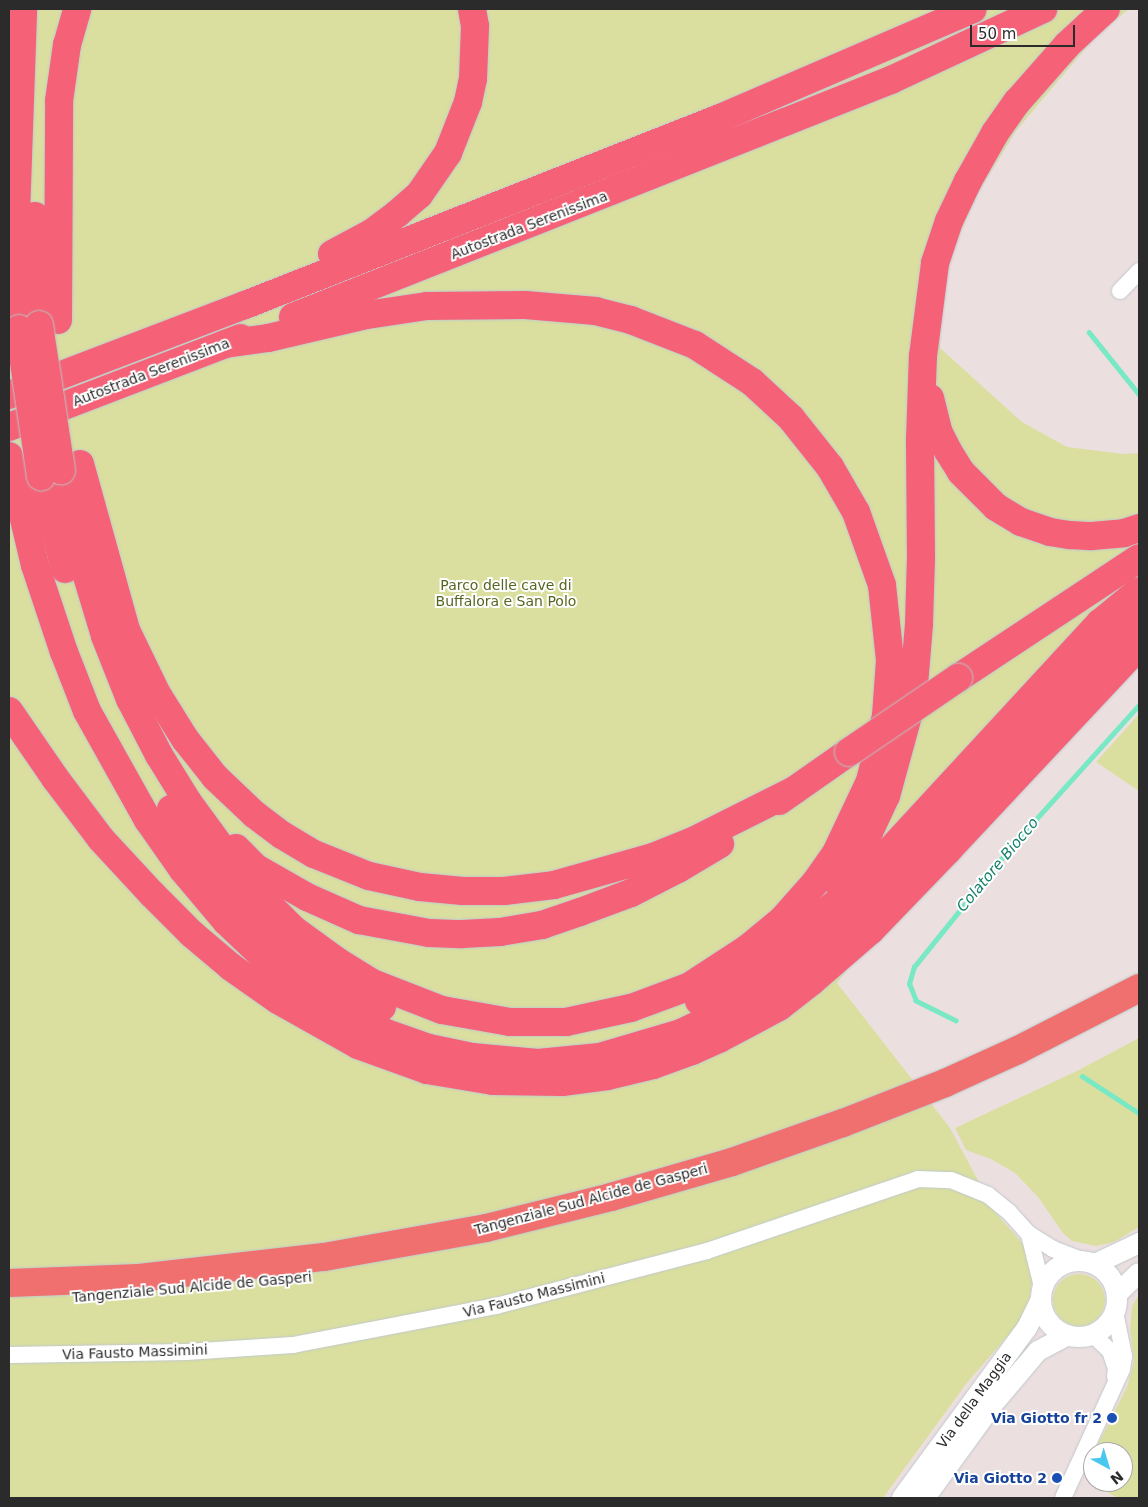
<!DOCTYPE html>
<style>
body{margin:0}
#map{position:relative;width:1148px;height:1507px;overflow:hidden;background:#ecdfdf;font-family:"DejaVu Sans",sans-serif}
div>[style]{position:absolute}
.green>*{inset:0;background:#dadf9f}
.round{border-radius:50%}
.stream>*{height:4.5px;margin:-2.25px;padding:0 2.25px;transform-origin:2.25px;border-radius:2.25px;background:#78e8c5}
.roads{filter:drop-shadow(0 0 1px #c0c9cd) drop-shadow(0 0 1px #c0c9cd)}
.minor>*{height:16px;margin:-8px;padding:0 8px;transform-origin:8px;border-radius:8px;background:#fff}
.tertiary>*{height:20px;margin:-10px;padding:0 10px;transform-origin:10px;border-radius:10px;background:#fff}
.tertiary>.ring{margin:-10px;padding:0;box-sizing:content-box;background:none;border:20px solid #fff;border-radius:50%}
.trunk>*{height:28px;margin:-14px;padding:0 14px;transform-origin:14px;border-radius:14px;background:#ef706e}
.motorway>*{height:28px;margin:-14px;padding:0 14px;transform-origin:14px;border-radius:14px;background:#f56176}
.bridges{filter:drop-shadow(0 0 1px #bfbfbf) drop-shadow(0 0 1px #bfbfbf)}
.motorway-bridge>*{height:28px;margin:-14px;padding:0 14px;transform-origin:14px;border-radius:14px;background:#f56176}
.dots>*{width:14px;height:14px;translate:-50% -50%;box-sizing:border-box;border:2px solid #fff;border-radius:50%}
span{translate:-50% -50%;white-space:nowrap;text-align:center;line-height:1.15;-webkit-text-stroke:4px #fff;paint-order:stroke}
.street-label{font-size:14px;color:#2b2b2b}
.park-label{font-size:14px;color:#56651f}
.transit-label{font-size:14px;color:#164399;font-weight:700}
.right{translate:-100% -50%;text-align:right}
.water-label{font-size:15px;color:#158169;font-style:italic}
.frame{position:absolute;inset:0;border:10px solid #2b2b2b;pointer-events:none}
.north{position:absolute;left:1083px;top:1442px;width:50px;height:50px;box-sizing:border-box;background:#fff;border:1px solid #aaa;border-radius:50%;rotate:141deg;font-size:14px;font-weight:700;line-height:20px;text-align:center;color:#2b2b2b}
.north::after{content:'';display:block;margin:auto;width:18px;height:22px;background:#49c8ef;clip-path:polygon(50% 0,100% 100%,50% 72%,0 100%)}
.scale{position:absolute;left:970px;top:25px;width:105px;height:22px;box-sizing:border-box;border:2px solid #2b2b2b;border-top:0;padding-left:6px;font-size:15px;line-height:18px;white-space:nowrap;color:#2b2b2b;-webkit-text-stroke:4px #fff;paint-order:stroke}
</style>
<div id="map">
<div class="green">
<div style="clip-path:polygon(9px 9px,1129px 9px,1096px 36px,1016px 131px,976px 196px,954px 248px,941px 298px,940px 348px,1022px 422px,1067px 447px,1124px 454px,1139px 453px,1139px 576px,837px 983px,950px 1128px,995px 1212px,1024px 1245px,1034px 1269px,1028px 1307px,1017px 1325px,966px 1384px,883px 1498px,9px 1498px)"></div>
<div style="clip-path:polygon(1139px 714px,1139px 791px,1096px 762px)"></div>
<div style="clip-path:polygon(1139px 1038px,1139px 1227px,1114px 1242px,1096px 1246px,1072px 1241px,1063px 1233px,1038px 1197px,1015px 1173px,991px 1159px,966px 1150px,955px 1128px,1079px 1070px)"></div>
<div class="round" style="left:1053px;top:1274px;width:52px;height:52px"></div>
<div style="clip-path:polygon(1139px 1295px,1139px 1498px,1119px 1498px,1110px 1494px,1101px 1482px,1123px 1482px,1123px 1452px,1094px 1452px,1127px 1387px,1134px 1361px,1130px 1329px,1132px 1306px)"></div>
</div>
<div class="stream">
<div style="left:1089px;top:332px;width:80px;rotate:51.1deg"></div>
<div style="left:956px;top:1021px;width:45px;rotate:-153.4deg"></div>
<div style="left:916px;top:1001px;width:18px;rotate:-112deg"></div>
<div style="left:909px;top:984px;width:18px;rotate:-74deg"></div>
<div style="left:914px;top:967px;width:154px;rotate:-51.1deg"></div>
<div style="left:1011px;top:847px;width:191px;rotate:-48deg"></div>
<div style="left:1082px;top:1076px;width:68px;rotate:33deg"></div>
</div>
<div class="roads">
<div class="minor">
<div style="left:1120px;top:291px;width:28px;rotate:-46deg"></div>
<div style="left:1029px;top:1234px;width:55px;rotate:76.2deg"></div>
<div style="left:1092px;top:1334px;width:25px;rotate:43deg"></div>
<div style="left:1110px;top:1351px;width:18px;rotate:71deg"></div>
<div style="left:1116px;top:1368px;width:9px;rotate:96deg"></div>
<div style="left:9px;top:1355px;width:177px;rotate:-1deg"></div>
<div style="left:186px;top:1352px;width:107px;rotate:-3.7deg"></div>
<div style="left:293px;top:1345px;width:207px;rotate:-10.9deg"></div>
<div style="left:496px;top:1306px;width:218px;rotate:-14.6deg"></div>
<div style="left:707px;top:1251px;width:223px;rotate:-18.8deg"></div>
<div style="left:918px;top:1179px;width:33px;rotate:2deg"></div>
<div style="left:951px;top:1180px;width:40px;rotate:22deg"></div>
<div style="left:988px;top:1195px;width:27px;rotate:39deg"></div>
<div style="left:1009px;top:1212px;width:30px;rotate:48deg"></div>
<div style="left:1029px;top:1234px;width:28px;rotate:32deg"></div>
<div style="left:1053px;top:1249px;width:31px;rotate:21deg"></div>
<div style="left:1063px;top:1498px;width:142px;rotate:-65.4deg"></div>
<div style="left:1122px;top:1369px;width:13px;rotate:-81deg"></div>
<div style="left:1124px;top:1356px;width:45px;rotate:-101.6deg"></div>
</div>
<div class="tertiary">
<div class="ring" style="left:1041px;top:1261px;width:56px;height:56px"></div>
<div style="left:1095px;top:1264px;width:49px;rotate:-25.5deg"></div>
<div style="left:1117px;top:1294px;width:30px;rotate:-44deg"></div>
<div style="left:902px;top:1498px;width:211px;rotate:-53.7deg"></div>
<div style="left:1027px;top:1328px;width:32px;rotate:-64deg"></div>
<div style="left:925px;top:1498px;width:116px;rotate:-54.1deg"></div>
<div style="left:993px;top:1404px;width:70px;rotate:-49.7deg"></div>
<div style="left:1038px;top:1351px;width:34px;rotate:-28deg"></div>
</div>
<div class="trunk">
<div style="left:9px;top:1283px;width:130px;rotate:-2.2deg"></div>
<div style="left:139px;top:1278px;width:186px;rotate:-6.5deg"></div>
<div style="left:324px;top:1257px;width:165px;rotate:-10.1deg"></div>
<div style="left:486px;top:1228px;width:129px;rotate:-13.9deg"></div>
<div style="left:611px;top:1197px;width:126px;rotate:-16.1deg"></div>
<div style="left:732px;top:1162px;width:118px;rotate:-19.4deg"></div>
<div style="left:843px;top:1123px;width:110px;rotate:-21.4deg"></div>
<div style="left:945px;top:1083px;width:80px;rotate:-24.3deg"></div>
<div style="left:1018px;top:1050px;width:136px;rotate:-27.1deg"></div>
</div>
<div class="motorway">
<div style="left:35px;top:216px;width:109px;rotate:87.9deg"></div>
<div style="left:332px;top:254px;width:47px;rotate:-28.2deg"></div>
<div style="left:373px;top:232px;width:31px;rotate:-37deg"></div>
<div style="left:398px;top:213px;width:28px;rotate:-41deg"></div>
<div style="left:419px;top:195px;width:51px;rotate:-55.4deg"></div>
<div style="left:448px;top:153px;width:55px;rotate:-68.6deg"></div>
<div style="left:468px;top:102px;width:24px;rotate:-78deg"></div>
<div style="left:473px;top:79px;width:53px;rotate:-87.8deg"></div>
<div style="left:475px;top:26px;width:17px;rotate:-100deg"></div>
<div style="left:293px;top:317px;width:643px;rotate:-21.62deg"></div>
<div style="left:891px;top:80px;width:168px;rotate:-25deg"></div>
<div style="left:58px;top:320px;width:219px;rotate:-89.7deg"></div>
<div style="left:59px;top:101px;width:57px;rotate:-81.9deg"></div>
<div style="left:67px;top:45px;width:37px;rotate:-74deg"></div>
<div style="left:19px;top:329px;width:86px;rotate:-92.7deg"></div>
<div style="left:15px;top:243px;width:234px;rotate:-88deg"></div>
<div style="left:9px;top:395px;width:253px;rotate:-20.9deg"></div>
<div style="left:245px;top:305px;width:510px;rotate:-21.49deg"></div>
<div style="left:720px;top:118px;width:275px;rotate:-23.3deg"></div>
<div style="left:930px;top:398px;width:34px;rotate:76deg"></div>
<div style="left:938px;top:431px;width:22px;rotate:63deg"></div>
<div style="left:948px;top:451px;width:25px;rotate:58deg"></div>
<div style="left:961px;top:472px;width:49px;rotate:45deg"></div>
<div style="left:996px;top:507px;width:29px;rotate:31deg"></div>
<div style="left:1021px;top:522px;width:31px;rotate:19deg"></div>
<div style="left:1050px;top:532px;width:20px;rotate:9deg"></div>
<div style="left:1070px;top:535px;width:22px;rotate:3deg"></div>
<div style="left:1092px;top:536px;width:32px;rotate:-5deg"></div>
<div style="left:1124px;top:533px;width:16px;rotate:-18deg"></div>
<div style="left:9px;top:427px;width:248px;rotate:-21deg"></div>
<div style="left:9px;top:456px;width:112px;rotate:76.6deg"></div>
<div style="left:35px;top:565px;width:92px;rotate:71.6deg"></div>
<div style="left:64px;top:652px;width:63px;rotate:68.7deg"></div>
<div style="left:87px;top:711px;width:125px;rotate:60.8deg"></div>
<div style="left:148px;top:820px;width:61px;rotate:55deg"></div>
<div style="left:183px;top:870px;width:67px;rotate:49.9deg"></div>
<div style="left:226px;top:921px;width:57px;rotate:43.6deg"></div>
<div style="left:267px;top:960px;width:57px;rotate:37.9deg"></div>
<div style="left:312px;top:995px;width:83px;rotate:27.2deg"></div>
<div style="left:386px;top:1033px;width:46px;rotate:19.2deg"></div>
<div style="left:429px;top:1048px;width:44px;rotate:11.8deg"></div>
<div style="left:472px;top:1057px;width:66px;rotate:5.2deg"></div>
<div style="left:538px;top:1063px;width:62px;rotate:-5.5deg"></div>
<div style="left:600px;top:1057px;width:84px;rotate:-16.5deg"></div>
<div style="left:681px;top:1033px;width:61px;rotate:-25.3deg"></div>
<div style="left:736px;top:1007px;width:36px;rotate:-32deg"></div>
<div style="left:766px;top:988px;width:33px;rotate:-35deg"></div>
<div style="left:793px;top:969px;width:65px;rotate:-40.6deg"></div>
<div style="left:842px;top:927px;width:69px;rotate:-44.4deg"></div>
<div style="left:891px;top:879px;width:327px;rotate:-47deg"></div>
<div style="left:1114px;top:640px;width:34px;rotate:-43deg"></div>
<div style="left:80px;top:464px;width:172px;rotate:74.5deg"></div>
<div style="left:126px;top:630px;width:71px;rotate:64.2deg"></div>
<div style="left:157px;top:694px;width:53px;rotate:58.1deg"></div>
<div style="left:185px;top:739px;width:48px;rotate:51.7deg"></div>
<div style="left:215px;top:777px;width:54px;rotate:43.5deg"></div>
<div style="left:254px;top:814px;width:35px;rotate:37deg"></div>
<div style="left:282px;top:835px;width:37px;rotate:31deg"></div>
<div style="left:314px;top:854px;width:59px;rotate:21.8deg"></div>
<div style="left:369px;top:876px;width:52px;rotate:12.2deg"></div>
<div style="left:420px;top:887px;width:43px;rotate:5.3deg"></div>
<div style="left:463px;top:891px;width:41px"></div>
<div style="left:504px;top:891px;width:50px;rotate:-6.8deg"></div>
<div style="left:554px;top:885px;width:103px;rotate:-15.8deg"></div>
<div style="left:653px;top:857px;width:43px;rotate:-21.8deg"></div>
<div style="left:693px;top:841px;width:112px;rotate:-26.6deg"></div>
<div style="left:61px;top:470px;width:85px;rotate:77.1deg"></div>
<div style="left:80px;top:553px;width:87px;rotate:73.2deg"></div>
<div style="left:105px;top:636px;width:68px;rotate:68.4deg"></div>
<div style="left:130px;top:699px;width:63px;rotate:62.6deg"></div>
<div style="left:159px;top:755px;width:55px;rotate:58.3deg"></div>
<div style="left:188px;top:802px;width:100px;rotate:53.9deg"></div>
<div style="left:247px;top:883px;width:65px;rotate:45deg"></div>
<div style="left:293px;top:929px;width:54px;rotate:36deg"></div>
<div style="left:337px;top:961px;width:39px;rotate:32deg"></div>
<div style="left:370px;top:982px;width:77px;rotate:21.3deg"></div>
<div style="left:442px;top:1010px;width:69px;rotate:10deg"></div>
<div style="left:510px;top:1022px;width:56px"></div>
<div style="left:566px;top:1022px;width:66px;rotate:-12.2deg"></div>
<div style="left:631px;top:1008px;width:63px;rotate:-20.4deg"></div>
<div style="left:690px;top:986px;width:69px;rotate:-33.2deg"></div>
<div style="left:748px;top:948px;width:44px;rotate:-39.5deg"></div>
<div style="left:782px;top:920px;width:50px;rotate:-48.3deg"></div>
<div style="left:815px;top:883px;width:37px;rotate:-55deg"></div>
<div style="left:836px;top:853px;width:80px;rotate:-64.7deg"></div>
<div style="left:870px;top:781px;width:67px;rotate:-76.2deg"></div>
<div style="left:886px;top:716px;width:56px;rotate:-85.9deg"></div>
<div style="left:890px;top:660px;width:75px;rotate:-96.1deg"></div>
<div style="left:882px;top:585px;width:77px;rotate:-109.6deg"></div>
<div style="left:856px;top:512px;width:52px;rotate:-120deg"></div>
<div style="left:830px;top:467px;width:63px;rotate:-128.5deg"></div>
<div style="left:791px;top:418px;width:53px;rotate:-137.3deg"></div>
<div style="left:752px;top:382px;width:68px;rotate:-147deg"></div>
<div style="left:695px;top:345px;width:69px;rotate:-158.7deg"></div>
<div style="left:631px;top:320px;width:36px;rotate:-166deg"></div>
<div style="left:596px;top:311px;width:71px;rotate:-175.2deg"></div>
<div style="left:525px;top:305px;width:98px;rotate:179.4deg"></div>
<div style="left:427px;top:306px;width:62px;rotate:171.6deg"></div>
<div style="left:366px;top:315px;width:101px;rotate:166.8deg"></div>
<div style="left:268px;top:338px;width:43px;rotate:172.1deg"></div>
<div style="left:41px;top:476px;width:96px;rotate:75.5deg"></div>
<div style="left:958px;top:678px;width:217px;rotate:-33.5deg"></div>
<div style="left:9px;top:711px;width:81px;rotate:55.5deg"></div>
<div style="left:55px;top:778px;width:76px;rotate:53deg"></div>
<div style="left:101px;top:839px;width:75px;rotate:47.2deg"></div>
<div style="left:152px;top:894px;width:57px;rotate:45deg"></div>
<div style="left:192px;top:934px;width:51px;rotate:40.2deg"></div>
<div style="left:231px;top:967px;width:57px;rotate:35.1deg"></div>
<div style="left:278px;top:1000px;width:92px;rotate:29.4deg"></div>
<div style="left:358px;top:1045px;width:73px;rotate:19.9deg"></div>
<div style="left:427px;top:1070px;width:67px;rotate:9.5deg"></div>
<div style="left:493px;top:1081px;width:69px;rotate:0.8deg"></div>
<div style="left:562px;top:1082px;width:46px;rotate:-7.4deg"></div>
<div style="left:608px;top:1076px;width:46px;rotate:-13.7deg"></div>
<div style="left:653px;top:1065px;width:41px;rotate:-19.7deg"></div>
<div style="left:692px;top:1051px;width:30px;rotate:-24deg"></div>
<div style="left:719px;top:1039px;width:68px;rotate:-28.1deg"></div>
<div style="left:779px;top:1007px;width:41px;rotate:-38deg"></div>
<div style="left:811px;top:982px;width:79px;rotate:-40.9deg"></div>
<div style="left:871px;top:930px;width:111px;rotate:-46.1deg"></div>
<div style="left:948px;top:850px;width:279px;rotate:-46.9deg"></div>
<div style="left:779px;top:801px;width:85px;rotate:-35deg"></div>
<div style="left:171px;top:809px;width:55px;rotate:55.4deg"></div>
<div style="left:202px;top:854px;width:68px;rotate:52.1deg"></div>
<div style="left:244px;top:908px;width:50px;rotate:44.2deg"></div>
<div style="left:280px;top:943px;width:53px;rotate:37.3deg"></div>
<div style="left:322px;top:975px;width:68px;rotate:28.1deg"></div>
<div style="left:236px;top:848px;width:28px;rotate:45deg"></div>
<div style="left:256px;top:868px;width:59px;rotate:29.6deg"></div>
<div style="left:307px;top:897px;width:57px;rotate:23.9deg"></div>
<div style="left:359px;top:920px;width:71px;rotate:10.5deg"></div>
<div style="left:429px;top:933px;width:33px;rotate:2deg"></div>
<div style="left:462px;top:934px;width:38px;rotate:-3deg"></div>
<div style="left:500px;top:932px;width:43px;rotate:-9.5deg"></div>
<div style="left:542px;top:925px;width:40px;rotate:-18.9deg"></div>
<div style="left:580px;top:912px;width:54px;rotate:-20.4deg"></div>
<div style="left:631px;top:893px;width:53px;rotate:-27.1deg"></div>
<div style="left:678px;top:869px;width:49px;rotate:-30.8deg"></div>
<div style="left:838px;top:883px;width:60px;rotate:-58.7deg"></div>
<div style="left:869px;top:832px;width:40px;rotate:-65deg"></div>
<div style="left:886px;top:796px;width:103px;rotate:-74.7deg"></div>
<div style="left:913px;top:697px;width:73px;rotate:-85.3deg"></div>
<div style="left:919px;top:624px;width:67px;rotate:-88.3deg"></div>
<div style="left:921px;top:557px;width:117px;rotate:-90.5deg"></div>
<div style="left:920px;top:440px;width:84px;rotate:-88deg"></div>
<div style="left:923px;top:356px;width:94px;rotate:-82.6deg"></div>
<div style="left:935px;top:263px;width:44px;rotate:-71.6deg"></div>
<div style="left:949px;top:221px;width:44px;rotate:-64.6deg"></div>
<div style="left:968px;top:181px;width:55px;rotate:-60.6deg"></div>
<div style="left:995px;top:133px;width:38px;rotate:-55deg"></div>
<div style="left:1017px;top:102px;width:76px;rotate:-48.7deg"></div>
<div style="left:1067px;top:45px;width:53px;rotate:-42.7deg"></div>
<div style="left:699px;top:1001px;width:64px;rotate:-29.7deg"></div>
<div style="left:755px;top:969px;width:116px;rotate:-39deg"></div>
<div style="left:845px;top:896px;width:54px;rotate:-45deg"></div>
<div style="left:883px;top:858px;width:320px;rotate:-47.3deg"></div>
<div style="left:1100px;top:623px;width:50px;rotate:-39.4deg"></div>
</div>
</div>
<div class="bridges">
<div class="motorway-bridge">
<div style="left:39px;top:325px;width:147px;rotate:81.4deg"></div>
<div style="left:19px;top:329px;width:149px;rotate:81.5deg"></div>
<div style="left:849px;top:752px;width:132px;rotate:-34.2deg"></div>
</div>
</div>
<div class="dots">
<div style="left:1112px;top:1418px;background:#1a4fb4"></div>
<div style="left:1057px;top:1478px;background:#1a4fb4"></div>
</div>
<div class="street-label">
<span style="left:529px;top:225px;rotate:-21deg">Autostrada Serenissima</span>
<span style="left:151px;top:372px;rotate:-21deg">Autostrada Serenissima</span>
<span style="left:591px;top:1199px;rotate:-15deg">Tangenziale Sud Alcide de Gasperi</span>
<span style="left:192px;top:1287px;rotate:-5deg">Tangenziale Sud Alcide de Gasperi</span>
<span style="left:534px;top:1295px;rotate:-14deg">Via Fausto Massimini</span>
<span style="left:135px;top:1352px;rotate:-2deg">Via Fausto Massimini</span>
<span style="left:974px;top:1400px;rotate:-54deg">Via della Maggia</span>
</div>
<div class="park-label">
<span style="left:506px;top:593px">Parco delle cave di<br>Buffalora e San Polo</span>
</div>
<div class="transit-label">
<span class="right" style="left:1102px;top:1418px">Via Giotto fr 2</span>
<span class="right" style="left:1047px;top:1478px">Via Giotto 2</span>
</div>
<div class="water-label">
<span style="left:998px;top:865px;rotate:-50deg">Colatore Biocco</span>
</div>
<div class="frame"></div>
<div class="north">N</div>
<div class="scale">50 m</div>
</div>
